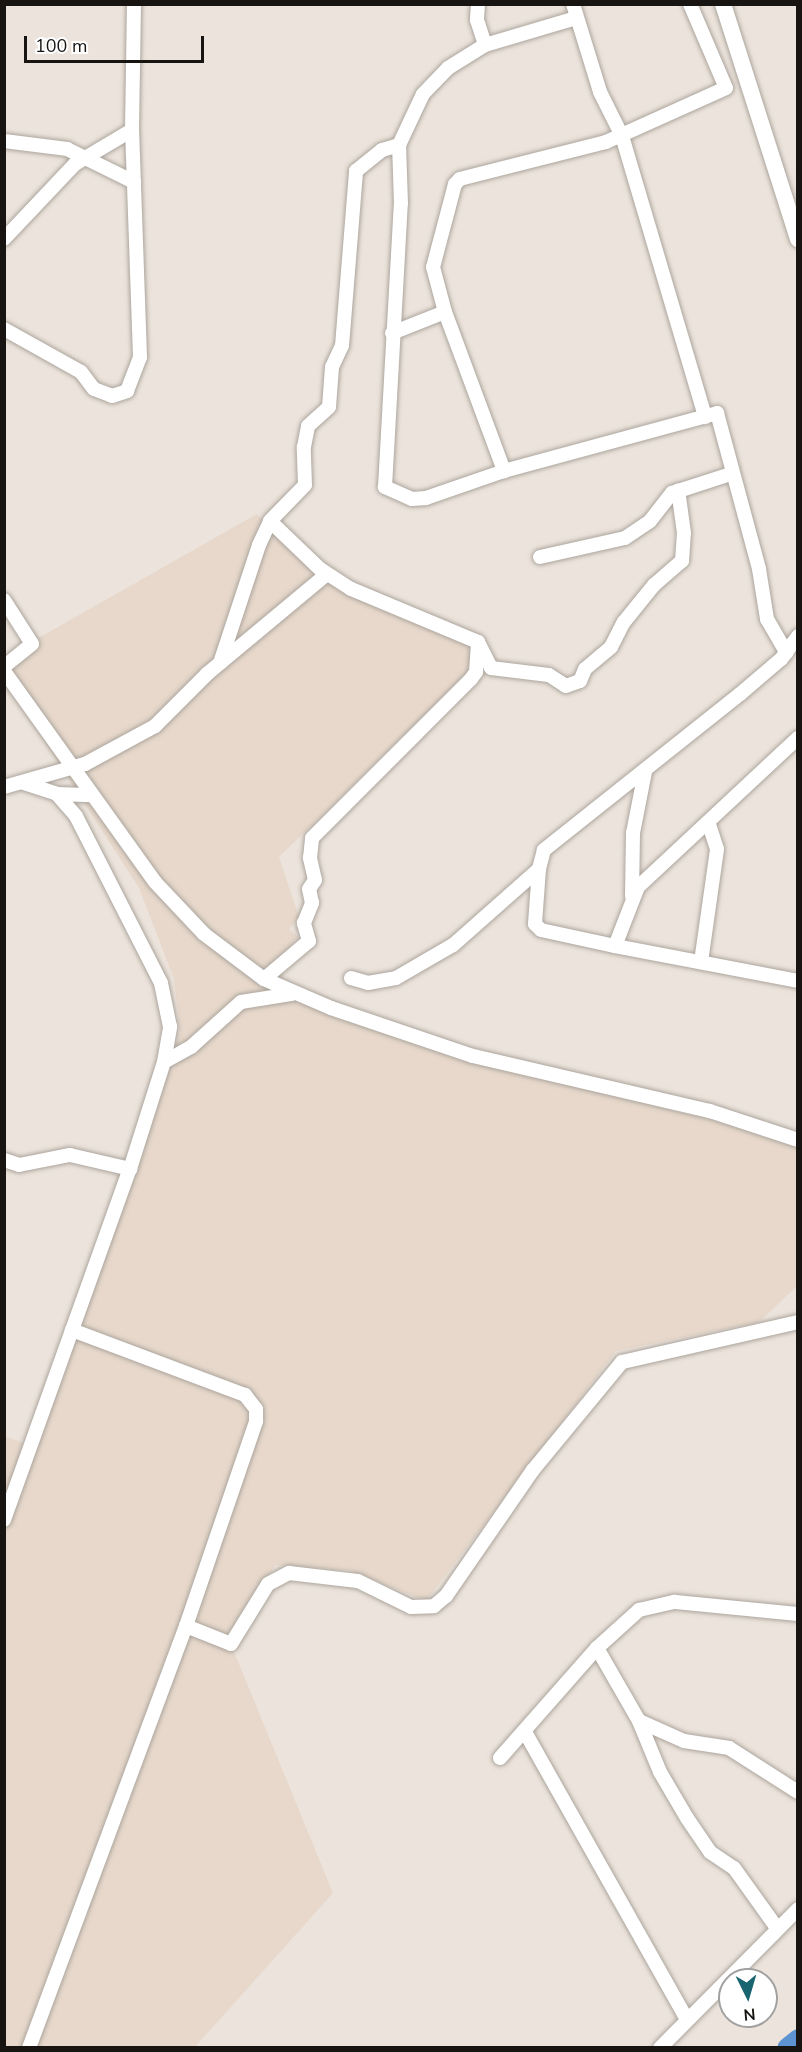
<!DOCTYPE html>
<style>
body{margin:0}
#map{position:relative;width:802px;height:2052px;overflow:hidden;background:#ece4dc;font-family:"Nunito Sans",sans-serif}
div>[style]{position:absolute}
.built>*{inset:0;background:#e7d8cb}
.river>*{height:21px;margin:-10.5px;padding:0 10.5px;transform-origin:10.5px;border-radius:10.5px;background:#5e93d1}
.roads{filter:drop-shadow(0 0 2px #aca59d) drop-shadow(0 0 2px #aca59d)}
.minor>*{height:14px;margin:-7px;padding:0 7px;transform-origin:7px;border-radius:7px;background:#fff}
.major>*{height:16px;margin:-8px;padding:0 8px;transform-origin:8px;border-radius:8px;background:#fff}
span{translate:-50% -50%;white-space:nowrap;text-align:center;line-height:1.15;-webkit-text-stroke:4.5px #fff;paint-order:stroke}
.frame{position:absolute;inset:0;border:6px solid #171412;pointer-events:none}
.north{position:absolute;left:718px;top:1968px;width:60px;height:60px;box-sizing:border-box;background:#fff;border:2px solid #a2a1a0;border-radius:50%;rotate:175deg;font-size:16px;font-weight:700;line-height:24px;text-align:center;color:#171412}
.north::after{content:'';display:block;margin:auto;width:21px;height:27px;background:#18646f;clip-path:polygon(50% 0,100% 100%,50% 72%,0 100%)}
.scale{position:absolute;left:24px;top:36px;width:180px;height:27px;box-sizing:border-box;border:3px solid #171412;border-top:0;padding-left:8px;font-size:18px;line-height:21px;white-space:nowrap;color:#171412;-webkit-text-stroke:4px #fff;paint-order:stroke}
</style>
<div id="map">
<div class="built">
<div style="clip-path:polygon(257px 514px,336px 588px,474px 645px,471px 670px,279px 857px,299px 917px,289px 929px,298px 937px,286px 951px,280px 993px,498px 1066px,797px 1142px,797px 1286px,759px 1322px,616px 1351px,426px 1601px,349px 1570px,275px 1565px,230px 1642px,333px 1893px,195px 2047px,5px 2047px,4px 1436px,29px 1445px,137px 1167px,180px 1032px,174px 979px,139px 888px,5px 681px,5px 657px)"></div>
</div>
<div class="river">
<div style="left:787px;top:2048px;width:14px;rotate:-39deg"></div>
</div>
<div class="roads">
<div class="minor">
<div style="left:478px;top:4px;width:16px;rotate:94deg"></div>
<div style="left:477px;top:20px;width:26px;rotate:72deg"></div>
<div style="left:573px;top:4px;width:92px;rotate:72.9deg"></div>
<div style="left:600px;top:92px;width:49px;rotate:63.4deg"></div>
<div style="left:622px;top:136px;width:293px;rotate:73.5deg"></div>
<div style="left:690px;top:4px;width:91px;rotate:66.8deg"></div>
<div style="left:726px;top:88px;width:132px;rotate:155.8deg"></div>
<div style="left:606px;top:142px;width:151px;rotate:165.8deg"></div>
<div style="left:460px;top:179px;width:7px;rotate:135deg"></div>
<div style="left:455px;top:184px;width:86px;rotate:104.8deg"></div>
<div style="left:433px;top:267px;width:47px;rotate:75.1deg"></div>
<div style="left:445px;top:312px;width:170px;rotate:69.6deg"></div>
<div style="left:504px;top:471px;width:221px;rotate:-15.2deg"></div>
<div style="left:717px;top:413px;width:162px;rotate:74.9deg"></div>
<div style="left:759px;top:569px;width:51px;rotate:80.9deg"></div>
<div style="left:767px;top:619px;width:39px;rotate:60deg"></div>
<div style="left:4px;top:141px;width:64px;rotate:7.2deg"></div>
<div style="left:67px;top:149px;width:75px;rotate:26.2deg"></div>
<div style="left:4px;top:239px;width:103px;rotate:-46.6deg"></div>
<div style="left:75px;top:164px;width:66px;rotate:-30.8deg"></div>
<div style="left:132px;top:130px;width:126px;rotate:-89.1deg"></div>
<div style="left:4px;top:329px;width:88px;rotate:29.2deg"></div>
<div style="left:81px;top:372px;width:21px;rotate:53deg"></div>
<div style="left:94px;top:389px;width:19px;rotate:21deg"></div>
<div style="left:112px;top:396px;width:16px;rotate:-18deg"></div>
<div style="left:127px;top:391px;width:36px;rotate:-69deg"></div>
<div style="left:140px;top:357px;width:227px;rotate:-92deg"></div>
<div style="left:392px;top:333px;width:57px;rotate:-21.6deg"></div>
<div style="left:504px;top:471px;width:83px;rotate:160.9deg"></div>
<div style="left:426px;top:498px;width:14px;rotate:176deg"></div>
<div style="left:412px;top:499px;width:30px;rotate:-156deg"></div>
<div style="left:385px;top:487px;width:283px;rotate:-86.8deg"></div>
<div style="left:401px;top:204px;width:59px;rotate:-91.9deg"></div>
<div style="left:399px;top:145px;width:56px;rotate:-64.8deg"></div>
<div style="left:423px;top:94px;width:36px;rotate:-46deg"></div>
<div style="left:448px;top:68px;width:44px;rotate:-31.9deg"></div>
<div style="left:485px;top:45px;width:95px;rotate:-16.5deg"></div>
<div style="left:540px;top:557px;width:87px;rotate:-12.6deg"></div>
<div style="left:625px;top:538px;width:30px;rotate:-34deg"></div>
<div style="left:650px;top:521px;width:36px;rotate:-52deg"></div>
<div style="left:672px;top:493px;width:62px;rotate:-17.9deg"></div>
<div style="left:4px;top:600px;width:52px;rotate:57.5deg"></div>
<div style="left:32px;top:644px;width:36px;rotate:141deg"></div>
<div style="left:798px;top:636px;width:29px;rotate:126deg"></div>
<div style="left:781px;top:659px;width:54px;rotate:139.5deg"></div>
<div style="left:740px;top:694px;width:251px;rotate:141.5deg"></div>
<div style="left:544px;top:850px;width:20px;rotate:105deg"></div>
<div style="left:539px;top:869px;width:55px;rotate:94.2deg"></div>
<div style="left:535px;top:924px;width:8px;rotate:45deg"></div>
<div style="left:541px;top:930px;width:76px;rotate:12.2deg"></div>
<div style="left:615px;top:946px;width:186px;rotate:10.8deg"></div>
<div style="left:478px;top:642px;width:29px;rotate:63deg"></div>
<div style="left:491px;top:668px;width:58px;rotate:6.9deg"></div>
<div style="left:549px;top:675px;width:20px;rotate:33deg"></div>
<div style="left:566px;top:686px;width:15px;rotate:-20deg"></div>
<div style="left:580px;top:681px;width:13px;rotate:-67deg"></div>
<div style="left:585px;top:669px;width:34px;rotate:-40deg"></div>
<div style="left:611px;top:647px;width:28px;rotate:-63deg"></div>
<div style="left:624px;top:622px;width:48px;rotate:-51deg"></div>
<div style="left:654px;top:585px;width:37px;rotate:-41deg"></div>
<div style="left:682px;top:561px;width:28px;rotate:-86deg"></div>
<div style="left:684px;top:533px;width:43px;rotate:-97.9deg"></div>
<div style="left:220px;top:663px;width:124px;rotate:-71.7deg"></div>
<div style="left:259px;top:545px;width:26px;rotate:-65deg"></div>
<div style="left:270px;top:521px;width:50px;rotate:-45.8deg"></div>
<div style="left:305px;top:485px;width:38px;rotate:-92deg"></div>
<div style="left:304px;top:447px;width:21px;rotate:-79deg"></div>
<div style="left:308px;top:426px;width:28px;rotate:-42deg"></div>
<div style="left:329px;top:407px;width:40px;rotate:-85.7deg"></div>
<div style="left:332px;top:367px;width:23px;rotate:-65deg"></div>
<div style="left:342px;top:346px;width:176px;rotate:-85.4deg"></div>
<div style="left:356px;top:171px;width:33px;rotate:-39deg"></div>
<div style="left:382px;top:150px;width:18px;rotate:-16deg"></div>
<div style="left:4px;top:671px;width:259px;rotate:54.4deg"></div>
<div style="left:155px;top:882px;width:71px;rotate:46.7deg"></div>
<div style="left:204px;top:934px;width:75px;rotate:36.9deg"></div>
<div style="left:264px;top:979px;width:73px;rotate:23.4deg"></div>
<div style="left:331px;top:1008px;width:150px;rotate:18.7deg"></div>
<div style="left:473px;top:1056px;width:243px;rotate:13.1deg"></div>
<div style="left:710px;top:1111px;width:93px;rotate:18.2deg"></div>
<div style="left:24px;top:783px;width:35px;rotate:18deg"></div>
<div style="left:57px;top:794px;width:35px;rotate:2deg"></div>
<div style="left:4px;top:787px;width:84px;rotate:-15.9deg"></div>
<div style="left:85px;top:764px;width:80px;rotate:-28.5deg"></div>
<div style="left:155px;top:726px;width:74px;rotate:-45deg"></div>
<div style="left:207px;top:674px;width:156px;rotate:-39.8deg"></div>
<div style="left:632px;top:896px;width:63px;rotate:-89.1deg"></div>
<div style="left:633px;top:833px;width:62px;rotate:-78.9deg"></div>
<div style="left:615px;top:946px;width:63px;rotate:-68.7deg"></div>
<div style="left:638px;top:887px;width:219px;rotate:-43deg"></div>
<div style="left:701px;top:962px;width:114px;rotate:-81.9deg"></div>
<div style="left:717px;top:849px;width:28px;rotate:-108deg"></div>
<div style="left:351px;top:978px;width:18px;rotate:16deg"></div>
<div style="left:368px;top:983px;width:28px;rotate:-10deg"></div>
<div style="left:396px;top:978px;width:66px;rotate:-30.1deg"></div>
<div style="left:453px;top:945px;width:115px;rotate:-41.5deg"></div>
<div style="left:264px;top:979px;width:59px;rotate:-40.2deg"></div>
<div style="left:309px;top:941px;width:19px;rotate:-106deg"></div>
<div style="left:304px;top:923px;width:22px;rotate:-68deg"></div>
<div style="left:312px;top:903px;width:14px;rotate:-102deg"></div>
<div style="left:309px;top:889px;width:11px;rotate:-56deg"></div>
<div style="left:315px;top:880px;width:23px;rotate:-103deg"></div>
<div style="left:310px;top:858px;width:20px;rotate:-84deg"></div>
<div style="left:312px;top:838px;width:225px;rotate:-45deg"></div>
<div style="left:471px;top:679px;width:9px;rotate:-54deg"></div>
<div style="left:476px;top:672px;width:30px;rotate:-86deg"></div>
<div style="left:478px;top:642px;width:138px;rotate:-157.3deg"></div>
<div style="left:351px;top:589px;width:37px;rotate:-147deg"></div>
<div style="left:320px;top:569px;width:69px;rotate:-136.2deg"></div>
<div style="left:164px;top:1062px;width:31px;rotate:-29deg"></div>
<div style="left:191px;top:1047px;width:67px;rotate:-42deg"></div>
<div style="left:241px;top:1002px;width:52px;rotate:-8.9deg"></div>
<div style="left:4px;top:1160px;width:16px;rotate:18deg"></div>
<div style="left:19px;top:1165px;width:52px;rotate:-11.1deg"></div>
<div style="left:70px;top:1155px;width:62px;rotate:13.1deg"></div>
<div style="left:4px;top:1520px;width:373px;rotate:-70.3deg"></div>
<div style="left:130px;top:1169px;width:112px;rotate:-72.4deg"></div>
<div style="left:164px;top:1062px;width:36px;rotate:-80deg"></div>
<div style="left:170px;top:1027px;width:45px;rotate:-101.6deg"></div>
<div style="left:161px;top:983px;width:187px;rotate:-117deg"></div>
<div style="left:76px;top:816px;width:29px;rotate:-131deg"></div>
<div style="left:186px;top:1626px;width:48px;rotate:21.8deg"></div>
<div style="left:231px;top:1644px;width:70px;rotate:-58.3deg"></div>
<div style="left:268px;top:1584px;width:24px;rotate:-28deg"></div>
<div style="left:289px;top:1573px;width:69px;rotate:6.6deg"></div>
<div style="left:358px;top:1581px;width:59px;rotate:26.1deg"></div>
<div style="left:411px;top:1607px;width:23px;rotate:-2deg"></div>
<div style="left:434px;top:1606px;width:16px;rotate:-40deg"></div>
<div style="left:446px;top:1596px;width:153px;rotate:-55.4deg"></div>
<div style="left:533px;top:1470px;width:140px;rotate:-50.5deg"></div>
<div style="left:622px;top:1362px;width:180px;rotate:-12.8deg"></div>
<div style="left:597px;top:1648px;width:84px;rotate:60.1deg"></div>
<div style="left:639px;top:1721px;width:49px;rotate:24deg"></div>
<div style="left:684px;top:1741px;width:46px;rotate:8.8deg"></div>
<div style="left:729px;top:1748px;width:82px;rotate:32.5deg"></div>
<div style="left:639px;top:1721px;width:55px;rotate:67.6deg"></div>
<div style="left:660px;top:1772px;width:53px;rotate:59.6deg"></div>
<div style="left:687px;top:1818px;width:41px;rotate:55.9deg"></div>
<div style="left:710px;top:1852px;width:29px;rotate:34deg"></div>
<div style="left:734px;top:1868px;width:74px;rotate:54.4deg"></div>
<div style="left:525px;top:1732px;width:330px;rotate:60.6deg"></div>
<div style="left:500px;top:1758px;width:147px;rotate:-48.6deg"></div>
<div style="left:597px;top:1648px;width:57px;rotate:-42.1deg"></div>
<div style="left:639px;top:1610px;width:37px;rotate:-13deg"></div>
<div style="left:675px;top:1602px;width:124px;rotate:5.6deg"></div>
<div style="left:29px;top:2048px;width:450px;rotate:-69.6deg"></div>
<div style="left:186px;top:1626px;width:217px;rotate:-71.1deg"></div>
<div style="left:256px;top:1421px;width:12px;rotate:-90deg"></div>
<div style="left:256px;top:1409px;width:18px;rotate:-128deg"></div>
<div style="left:245px;top:1395px;width:185px;rotate:-159.4deg"></div>
<div style="left:660px;top:2048px;width:196px;rotate:-45.2deg"></div>
</div>
<div class="major">
<div style="left:723px;top:4px;width:247px;rotate:72.3deg"></div>
</div>
</div>
<div class="frame"></div>
<div class="north">N</div>
<div class="scale">100 m</div>
</div>
